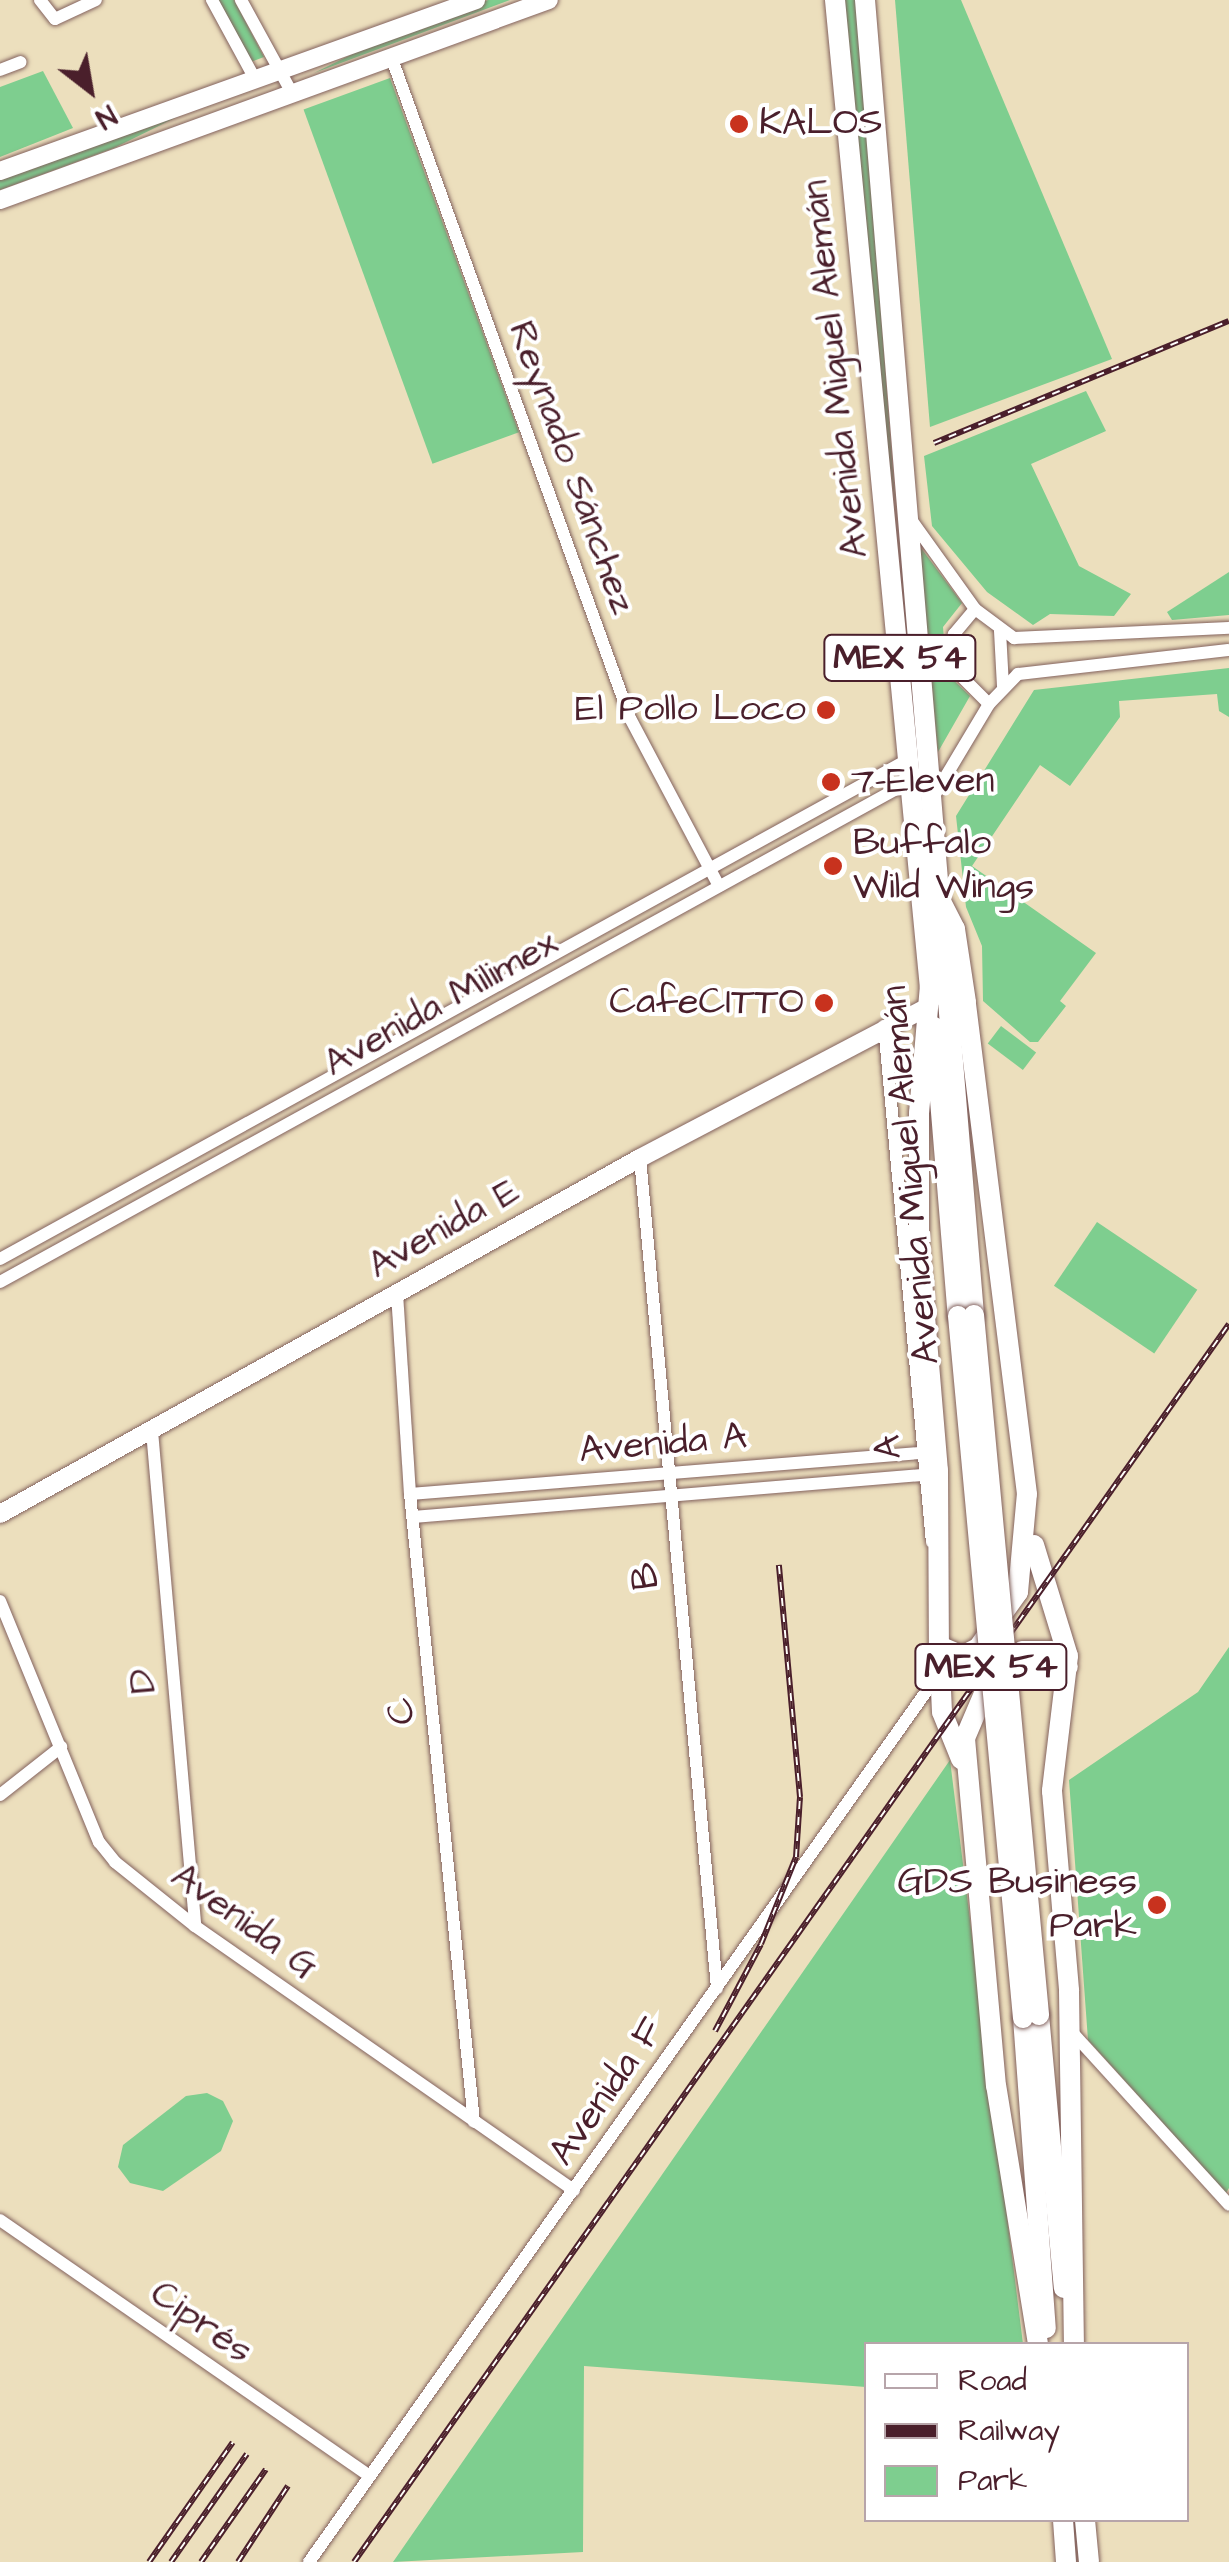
<!DOCTYPE html>
<meta charset="utf-8">
<style>
body{margin:0}
#map{position:relative;width:1229px;height:2562px;overflow:hidden;background:#ecdfbd;font-family:"Architects Daughter",sans-serif}
div>[style]{position:absolute}
.green>*{inset:0;background:#7ece8f;transform-origin:0 0}
.roads{filter:drop-shadow(0 0 2px #83625e) drop-shadow(0 0 2px #83625e)}
.minor>*{height:12px;margin:-6px;padding:0 6px;transform-origin:6px;border-radius:6px;background:#fff}
.major>*{height:18px;margin:-9px;padding:0 9px;transform-origin:9px;border-radius:9px;background:#fff}
.highway>*{height:20px;margin:-10px;padding:0 10px;transform-origin:10px;border-radius:10px;background:#fff}
.rail>*{height:6px;margin-top:-3px;transform-origin:0;background:repeating-linear-gradient(90deg,#fff 0 8px,#4a1f2b 0 16px);box-sizing:border-box;border-block:2px solid #4a1f2b}
.bridges{filter:drop-shadow(0 0 2px #83625e) drop-shadow(0 0 2px #83625e)}
.highway-bridge>*{height:20px;margin:-10px;padding:0 10px;transform-origin:10px;border-radius:10px;background:#fff}
.dots>*{width:28px;height:28px;translate:-50% -50%;box-sizing:border-box;border:5px solid #fff;border-radius:50%}
span{translate:-50% -50%;white-space:nowrap;text-align:center;line-height:1.15;-webkit-text-stroke:8px #fff;paint-order:stroke}
.shield-label span{padding:2px 8px;background:#fff;border:2px solid;border-radius:8px;-webkit-text-stroke-width:0}
.shield-label{font-size:35px;color:#4a1f2b;font-weight:700}
.poi-label{font-size:38px;color:#4a1f2b}
.left{translate:0 -50%;text-align:left}
.right{translate:-100% -50%;text-align:right}
.street-label{font-size:38px;color:#4a1f2b}
.legend{position:absolute;left:864px;top:2342px;width:325px;height:180px;box-sizing:border-box;background:#fff;border:2px solid #b7a5aa;margin:0;padding:12px 18px;list-style:none;font-size:30px;color:#4a1f2b}
.legend li{display:flex;align-items:center;gap:20px;height:50px}
.legend b{width:50px;border:2px solid #b7a5aa}
.north{position:absolute;left:40px;top:40px;width:100px;height:100px;-webkit-text-stroke:8px #fff;paint-order:stroke;rotate:149deg;font-size:28px;font-weight:700;line-height:40px;text-align:center;color:#4a1f2b}
.north::after{content:'';display:block;margin:auto;width:35px;height:45px;background:#4a1f2b;clip-path:polygon(50% 0,100% 100%,50% 72%,0 100%)}
</style>
<div id="map">
<div class="green">
<div style="clip-path:polygon(217px 0,234px 0,264px 57px,251px 62px)"></div>
<div style="clip-path:polygon(488px 0,510px 0,314px 73px,389px 36px)"></div>
<div style="clip-path:polygon(840px 0,858px 0,895px 502px,877px 372px)"></div>
<div style="clip-path:polygon(895px 0,961px 0,1112px 359px,930px 427px)"></div>
<div style="clip-path:polygon(43px 71px,73px 128px,0 157px,0 87px)"></div>
<div style="left:390px;top:78px;width:377px;height:92px;rotate:70deg"></div>
<div style="clip-path:polygon(179px 116px,114px 148px,0 190px,0 180px)"></div>
<div style="clip-path:polygon(1086px 391px,1106px 431px,1031px 464px,1079px 566px,1131px 594px,1114px 616px,1050px 614px,1033px 625px,987px 592px,932px 526px,924px 456px)"></div>
<div style="clip-path:polygon(918px 544px,962px 603px,943px 627px,947px 674px,970px 696px,938px 752px)"></div>
<div style="clip-path:polygon(1229px 572px,1229px 615px,1172px 620px,1167px 612px)"></div>
<div style="clip-path:polygon(1229px 668px,1229px 717px,1219px 711px,1217px 694px,1119px 701px,1120px 717px,1070px 786px,1040px 765px,972px 866px,1096px 953px,1060px 1001px,1066px 1006px,1038px 1042px,1030px 1042px,983px 1001px,982px 946px,966px 907px,956px 816px,1034px 690px)"></div>
<div style="left:1001px;top:1026px;width:44px;height:22px;rotate:37deg"></div>
<div style="left:1097px;top:1222px;width:121px;height:77px;rotate:34deg"></div>
<div style="clip-path:polygon(1229px 1647px,1229px 2188px,1226px 2193px,1088px 2040px,1069px 1780px,1198px 1692px)"></div>
<div style="clip-path:polygon(950px 1760px,1023px 2344px,866px 2344px,866px 2387px,584px 2366px,583px 2552px,393px 2562px)"></div>
<div style="clip-path:polygon(207px 2093px,223px 2101px,233px 2121px,221px 2151px,163px 2191px,130px 2183px,118px 2167px,123px 2145px,186px 2096px)"></div>
</div>
<div class="roads">
<div class="minor">
<div style="left:40px;top:0;width:24px;rotate:52deg"></div>
<div style="left:55px;top:19px;width:45px;rotate:-24.9deg"></div>
<div style="left:212px;top:0;width:90px;rotate:61.4deg"></div>
<div style="left:241px;top:0;width:108px;rotate:61.3deg"></div>
<div style="left:392px;top:59px;width:701px;rotate:70.14deg"></div>
<div style="left:630px;top:718px;width:190px;rotate:62.1deg"></div>
<div style="left:0;top:70px;width:22px;rotate:-21deg"></div>
<div style="left:912px;top:521px;width:108px;rotate:54.4deg"></div>
<div style="left:975px;top:609px;width:49px;rotate:36.6deg"></div>
<div style="left:1014px;top:638px;width:215px;rotate:-2.7deg"></div>
<div style="left:975px;top:609px;width:33px;rotate:130deg"></div>
<div style="left:954px;top:634px;width:33px;rotate:93deg"></div>
<div style="left:952px;top:667px;width:52px;rotate:45deg"></div>
<div style="left:1000px;top:631px;width:55px;rotate:86.9deg"></div>
<div style="left:934px;top:796px;width:107px;rotate:-59.1deg"></div>
<div style="left:989px;top:704px;width:42px;rotate:-46deg"></div>
<div style="left:1018px;top:674px;width:212px;rotate:-6.5deg"></div>
<div style="left:884px;top:1026px;width:518px;rotate:84.69deg"></div>
<div style="left:640px;top:1158px;width:834px;rotate:84.7deg"></div>
<div style="left:0;top:1259px;width:1037px;rotate:-28.81deg"></div>
<div style="left:0;top:1282px;width:1040px;rotate:-28.81deg"></div>
<div style="left:397px;top:1293px;width:201px;rotate:86.3deg"></div>
<div style="left:410px;top:1494px;width:631px;rotate:84.18deg"></div>
<div style="left:152px;top:1431px;width:497px;rotate:85deg"></div>
<div style="left:410px;top:1494px;width:512px;rotate:-4.6deg"></div>
<div style="left:413px;top:1517px;width:511px;rotate:-4.72deg"></div>
<div style="left:0;top:1601px;width:261px;rotate:67.7deg"></div>
<div style="left:99px;top:1842px;width:26px;rotate:51deg"></div>
<div style="left:115px;top:1862px;width:102px;rotate:38.7deg"></div>
<div style="left:195px;top:1926px;width:462px;rotate:34.9deg"></div>
<div style="left:0;top:1795px;width:78px;rotate:-38.2deg"></div>
<div style="left:1070px;top:2030px;width:236px;rotate:47.7deg"></div>
<div style="left:0;top:2220px;width:448px;rotate:34.7deg"></div>
<div style="left:309px;top:2562px;width:1087px;rotate:-54.66deg"></div>
</div>
<div class="major">
<div style="left:0;top:171px;width:506px;rotate:-19.76deg"></div>
<div style="left:0;top:200px;width:584px;rotate:-20.02deg"></div>
<div style="left:0;top:1514px;width:732px;rotate:-29.08deg"></div>
<div style="left:640px;top:1158px;width:321px;rotate:-27.7deg"></div>
</div>
<div class="highway">
<div style="left:835px;top:0;width:1003px;rotate:84.51deg"></div>
<div style="left:865px;top:0;width:1320px;rotate:85.26deg"></div>
<div style="left:930px;top:985px;width:128px;rotate:94.9deg"></div>
<div style="left:919px;top:1113px;width:132px;rotate:90deg"></div>
<div style="left:919px;top:1245px;width:226px;rotate:85.2deg"></div>
<div style="left:938px;top:1470px;width:176px;rotate:89.7deg"></div>
<div style="left:939px;top:1646px;width:25px;rotate:23deg"></div>
<div style="left:962px;top:1656px;width:18px;rotate:-27deg"></div>
<div style="left:978px;top:1648px;width:69px;rotate:-54.5deg"></div>
<div style="left:1018px;top:1592px;width:98px;rotate:-84.8deg"></div>
<div style="left:1027px;top:1494px;width:496px;rotate:-97.1deg"></div>
<div style="left:966px;top:1002px;width:74px;rotate:-98.6deg"></div>
<div style="left:955px;top:929px;width:28px;rotate:-117deg"></div>
<div style="left:934px;top:1027px;width:290px;rotate:85.3deg"></div>
<div style="left:1034px;top:1545px;width:116px;rotate:73deg"></div>
<div style="left:1068px;top:1656px;width:136px;rotate:96.8deg"></div>
<div style="left:1052px;top:1791px;width:201px;rotate:85.1deg"></div>
<div style="left:1069px;top:1991px;width:353px;rotate:89.2deg"></div>
<div style="left:939px;top:1646px;width:66px;rotate:87.4deg"></div>
<div style="left:942px;top:1712px;width:51px;rotate:68deg"></div>
<div style="left:1039px;top:2015px;width:274px;rotate:84.8deg"></div>
<div style="left:1023px;top:2018px;width:311px;rotate:85.8deg"></div>
<div style="left:1038px;top:2344px;width:261px;rotate:-99.2deg"></div>
<div style="left:996px;top:2086px;width:349px;rotate:-95.1deg"></div>
<div style="left:965px;top:1738px;width:51px;rotate:-66.9deg"></div>
<div style="left:985px;top:1691px;width:54px;rotate:-47.2deg"></div>
<div style="left:1022px;top:1651px;width:29px"></div>
<div style="left:1051px;top:1651px;width:23px;rotate:43deg"></div>
<div style="left:1063px;top:2520px;width:42px;rotate:85.9deg"></div>
<div style="left:1085px;top:2520px;width:42px;rotate:84.6deg"></div>
</div>
</div>
<div class="rail">
<div style="left:934px;top:443px;width:319px;rotate:-22.5deg"></div>
<div style="left:715px;top:2031px;width:98px;rotate:-62.1deg"></div>
<div style="left:761px;top:1944px;width:94px;rotate:-68.1deg"></div>
<div style="left:796px;top:1857px;width:60px;rotate:-86.2deg"></div>
<div style="left:800px;top:1797px;width:233px;rotate:-95.2deg"></div>
<div style="left:149px;top:2562px;width:146px;rotate:-55deg"></div>
<div style="left:171px;top:2562px;width:132px;rotate:-54.9deg"></div>
<div style="left:201px;top:2562px;width:113px;rotate:-55deg"></div>
<div style="left:238px;top:2562px;width:91px;rotate:-56.7deg"></div>
<div style="left:354px;top:2562px;width:1516px;rotate:-54.75deg"></div>
</div>
<div class="bridges">
<div class="highway-bridge">
<div style="left:974px;top:1315px;width:703px;rotate:84.69deg"></div>
<div style="left:958px;top:1316px;width:705px;rotate:84.71deg"></div>
</div>
</div>
<div class="dots">
<div style="left:739px;top:124px;background:#c8321e"></div>
<div style="left:826px;top:710px;background:#c8321e"></div>
<div style="left:831px;top:782px;background:#c8321e"></div>
<div style="left:833px;top:866px;background:#c8321e"></div>
<div style="left:824px;top:1003px;background:#c8321e"></div>
<div style="left:1157px;top:1905px;background:#c8321e"></div>
</div>
<div class="shield-label">
<span style="left:900px;top:658px">MEX 54</span>
<span style="left:991px;top:1667px">MEX 54</span>
</div>
<div class="poi-label">
<span class="left" style="left:759px;top:124px">KALOS</span>
<span class="right" style="left:806px;top:710px">El Pollo Loco</span>
<span class="left" style="left:851px;top:782px">7-Eleven</span>
<span class="left" style="left:853px;top:866px">Buffalo<br>Wild Wings</span>
<span class="right" style="left:804px;top:1003px">CafeCITTO</span>
<span class="right" style="left:1137px;top:1905px">GDS Business<br>Park</span>
</div>
<div class="street-label">
<span style="left:836px;top:369px;rotate:-96deg">Avenida Miguel Alemán</span>
<span style="left:571px;top:468px;rotate:70deg">Reynado Sánchez</span>
<span style="left:441px;top:1004px;rotate:-29deg">Avenida Milimex</span>
<span style="left:911px;top:1175px;rotate:-95deg">Avenida Miguel Alemán</span>
<span style="left:444px;top:1229px;rotate:-29deg">Avenida E</span>
<span style="left:663px;top:1444px;rotate:-5deg">Avenida A</span>
<span style="left:889px;top:1447px;rotate:-95deg">A</span>
<span style="left:646px;top:1576px;rotate:-96deg">B</span>
<span style="left:144px;top:1681px;rotate:-95deg">D</span>
<span style="left:402px;top:1711px;rotate:-96deg">C</span>
<span style="left:244px;top:1922px;rotate:36deg">Avenida G</span>
<span style="left:607px;top:2092px;rotate:-55deg">Avenida F</span>
<span style="left:201px;top:2323px;rotate:35deg">Ciprés</span>
</div>
<ul class="legend">
<li><b style="height:12px;background:#fff"></b>Road</li>
<li><b style="height:12px;background:#4a1f2b"></b>Railway</li>
<li><b style="height:28px;background:#7ece8f"></b>Park</li>
</ul>
<div class="north">N</div>
</div>
